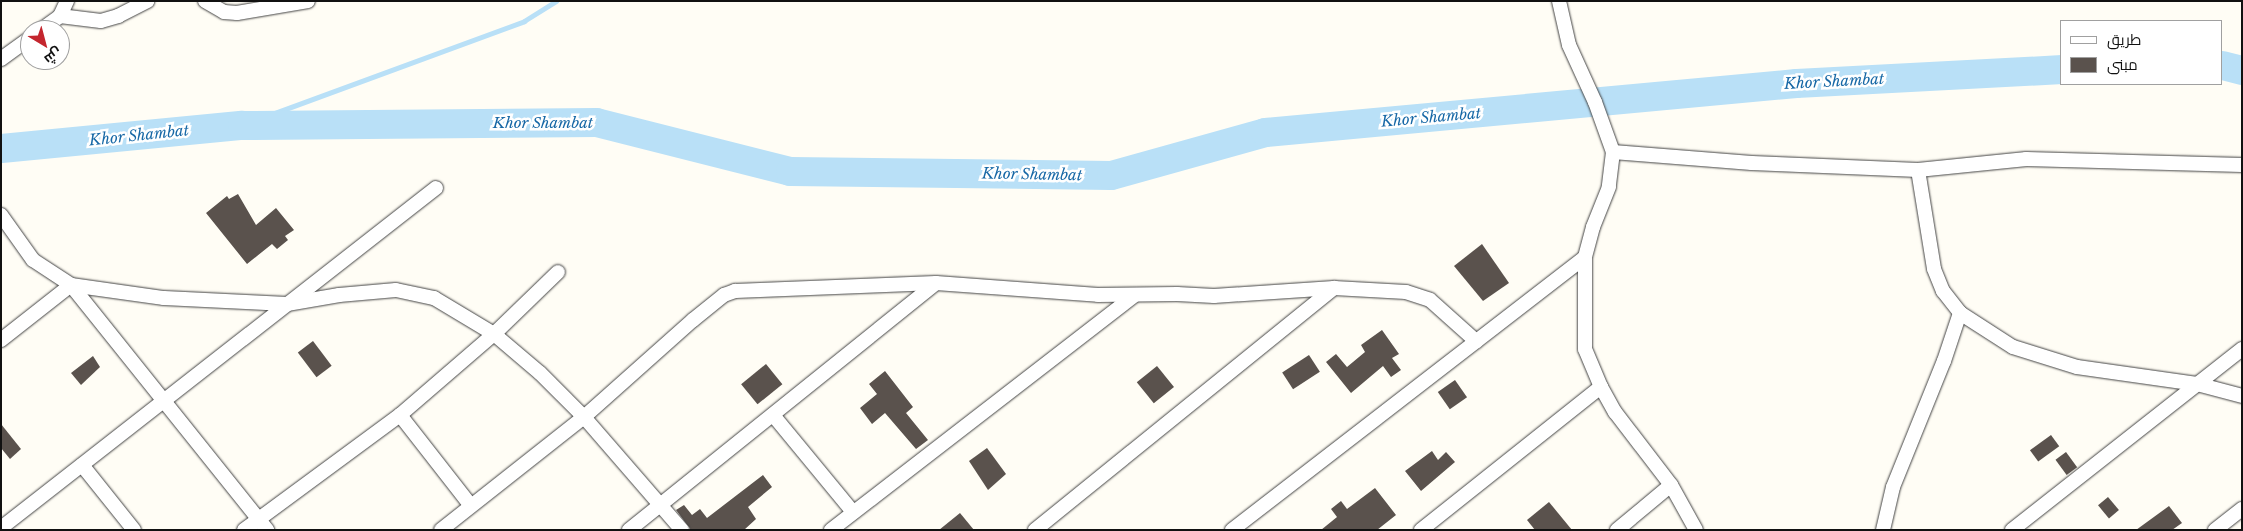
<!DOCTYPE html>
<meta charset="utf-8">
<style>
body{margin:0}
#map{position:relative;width:2243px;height:531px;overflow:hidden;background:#fffdf5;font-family:"Libre Baskerville",Cairo,serif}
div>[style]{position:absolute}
.stream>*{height:5px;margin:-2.5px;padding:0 2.5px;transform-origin:2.5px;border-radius:2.5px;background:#b9e0f7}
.river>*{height:29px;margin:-14.5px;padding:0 14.5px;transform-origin:14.5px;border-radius:14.5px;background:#b9e0f7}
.building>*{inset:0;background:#5a524d;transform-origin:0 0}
.roads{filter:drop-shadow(0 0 1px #444) drop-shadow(0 0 1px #444)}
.minor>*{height:14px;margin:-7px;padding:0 7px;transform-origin:7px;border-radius:7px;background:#fff}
span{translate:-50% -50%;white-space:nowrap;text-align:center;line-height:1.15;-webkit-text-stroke:5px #fff;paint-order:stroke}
.water-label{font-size:15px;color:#1768a6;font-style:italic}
.frame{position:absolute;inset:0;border:2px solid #111;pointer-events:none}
.legend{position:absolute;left:2060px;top:20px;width:162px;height:65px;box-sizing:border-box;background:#fff;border:1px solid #a0a0a0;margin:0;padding:6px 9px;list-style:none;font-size:15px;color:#111}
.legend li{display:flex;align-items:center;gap:10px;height:25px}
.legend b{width:25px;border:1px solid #a0a0a0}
.north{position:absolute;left:20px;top:20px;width:50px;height:50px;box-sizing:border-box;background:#fff;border:1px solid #a0a0a0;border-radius:50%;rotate:143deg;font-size:14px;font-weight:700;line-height:20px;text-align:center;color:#111}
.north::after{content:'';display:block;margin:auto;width:18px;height:22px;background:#c4262e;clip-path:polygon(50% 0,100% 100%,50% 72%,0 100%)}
</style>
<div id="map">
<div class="stream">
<div style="left:242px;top:125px;width:301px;rotate:-20.2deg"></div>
<div style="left:524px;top:21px;width:38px;rotate:-32deg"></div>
</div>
<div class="river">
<div style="left:2222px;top:65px;width:21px;rotate:14deg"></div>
<div style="left:1px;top:148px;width:242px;rotate:-5.5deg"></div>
<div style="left:242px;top:125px;width:354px;rotate:-0.5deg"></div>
<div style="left:596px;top:122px;width:200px;rotate:14.2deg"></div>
<div style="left:790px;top:171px;width:321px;rotate:0.7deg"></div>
<div style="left:1111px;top:175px;width:160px;rotate:-15.6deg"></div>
<div style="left:1265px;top:132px;width:533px;rotate:-5.27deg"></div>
<div style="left:1796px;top:83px;width:266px;rotate:-3deg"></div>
</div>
<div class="building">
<div style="clip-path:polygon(238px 194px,256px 225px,276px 208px,294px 230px,285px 236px,288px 240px,277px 249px,272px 244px,247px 264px,206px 213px,227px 196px,229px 199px)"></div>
<div style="clip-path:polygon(1482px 244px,1509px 283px,1483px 301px,1454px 266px)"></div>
<div style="clip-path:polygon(1382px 330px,1399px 354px,1392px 358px,1401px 370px,1391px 377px,1383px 366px,1351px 393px,1326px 362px,1336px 354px,1347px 367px,1365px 352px,1361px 345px)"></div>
<div style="left:313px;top:341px;width:31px;height:19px;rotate:53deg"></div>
<div style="left:1309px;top:355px;width:20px;height:32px;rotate:57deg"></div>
<div style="clip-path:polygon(93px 356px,100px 367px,81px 385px,71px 373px)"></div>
<div style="left:766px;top:364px;width:26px;height:32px;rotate:51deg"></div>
<div style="left:1157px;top:366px;width:27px;height:26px;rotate:51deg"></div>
<div style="clip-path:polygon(885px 371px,913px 407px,906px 413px,928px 440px,916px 449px,885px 413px,872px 424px,860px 408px,877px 394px,869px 384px)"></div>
<div style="left:1455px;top:380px;width:21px;height:21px;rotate:55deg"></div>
<div style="clip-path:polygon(1px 424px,21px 449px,10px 459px,1px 448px)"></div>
<div style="left:2051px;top:435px;width:14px;height:26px;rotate:54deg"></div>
<div style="clip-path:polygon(987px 448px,1006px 474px,988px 490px,969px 461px)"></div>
<div style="clip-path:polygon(1432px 451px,1438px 460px,1446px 452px,1455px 462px,1421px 491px,1405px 471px)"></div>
<div style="left:2066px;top:452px;width:19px;height:13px;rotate:54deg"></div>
<div style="clip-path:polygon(763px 475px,772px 487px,748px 507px,756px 519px,744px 530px,691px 530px,676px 510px,684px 505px,692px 515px,700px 509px,707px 518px)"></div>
<div style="clip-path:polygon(1375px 488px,1396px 515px,1377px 530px,1321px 530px,1337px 517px,1331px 509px,1341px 501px,1347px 509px)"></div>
<div style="left:2108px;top:497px;width:17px;height:13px;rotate:50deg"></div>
<div style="clip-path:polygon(1549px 502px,1572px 530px,1535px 530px,1527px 520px)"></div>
<div style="clip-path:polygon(2169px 506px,2182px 523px,2172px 530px,2136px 530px)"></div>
<div style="clip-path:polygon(960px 513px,974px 530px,939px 530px)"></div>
</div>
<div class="roads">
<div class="minor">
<div style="left:205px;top:1px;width:22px;rotate:30deg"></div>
<div style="left:224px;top:12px;width:13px;rotate:4deg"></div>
<div style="left:237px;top:13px;width:72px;rotate:-9.6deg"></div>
<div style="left:1559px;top:1px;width:45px;rotate:77.2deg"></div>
<div style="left:1569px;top:45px;width:63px;rotate:65.5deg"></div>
<div style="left:1595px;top:102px;width:53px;rotate:70.2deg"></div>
<div style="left:1613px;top:152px;width:35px;rotate:97deg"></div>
<div style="left:1609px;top:187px;width:43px;rotate:111.8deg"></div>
<div style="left:1593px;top:227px;width:31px;rotate:105deg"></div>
<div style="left:1585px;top:257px;width:92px;rotate:90deg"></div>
<div style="left:1585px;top:349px;width:41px;rotate:67.2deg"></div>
<div style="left:60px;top:16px;width:41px;rotate:7deg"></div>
<div style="left:101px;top:21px;width:18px;rotate:-16deg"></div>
<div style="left:118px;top:16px;width:33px;rotate:-27deg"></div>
<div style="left:41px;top:30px;width:24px;rotate:-36deg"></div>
<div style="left:60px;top:16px;width:17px;rotate:-65deg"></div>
<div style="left:1px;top:59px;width:36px;rotate:-36deg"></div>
<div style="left:1613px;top:152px;width:139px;rotate:4.5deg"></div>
<div style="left:1752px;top:163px;width:166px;rotate:2.4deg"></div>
<div style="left:1918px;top:170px;width:109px;rotate:-5.8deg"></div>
<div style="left:2026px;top:159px;width:216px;rotate:1.6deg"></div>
<div style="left:1918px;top:170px;width:100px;rotate:80.8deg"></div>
<div style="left:1934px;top:269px;width:24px;rotate:68deg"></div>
<div style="left:1943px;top:291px;width:28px;rotate:52deg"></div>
<div style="left:1960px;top:313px;width:63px;rotate:32.7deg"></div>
<div style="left:2013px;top:347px;width:67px;rotate:17.4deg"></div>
<div style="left:2077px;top:367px;width:121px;rotate:8.1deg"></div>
<div style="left:2197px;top:384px;width:47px;rotate:14.9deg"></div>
<div style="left:1px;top:215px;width:55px;rotate:54.6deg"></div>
<div style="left:33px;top:260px;width:45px;rotate:33.3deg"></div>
<div style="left:71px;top:285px;width:94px;rotate:8deg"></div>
<div style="left:164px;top:298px;width:123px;rotate:2.8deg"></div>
<div style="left:287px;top:304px;width:53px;rotate:-9.8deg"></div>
<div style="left:339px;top:295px;width:57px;rotate:-5deg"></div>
<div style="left:396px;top:290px;width:39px;rotate:12deg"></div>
<div style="left:434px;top:298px;width:70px;rotate:31deg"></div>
<div style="left:494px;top:334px;width:60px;rotate:40.3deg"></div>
<div style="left:540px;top:373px;width:62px;rotate:45deg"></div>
<div style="left:584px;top:417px;width:150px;rotate:49.1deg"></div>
<div style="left:1px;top:340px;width:89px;rotate:-38.2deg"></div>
<div style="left:71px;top:285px;width:314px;rotate:51.3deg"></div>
<div style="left:400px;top:415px;width:115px;rotate:52deg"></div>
<div style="left:773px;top:415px;width:126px;rotate:50.5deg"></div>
<div style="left:82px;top:465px;width:83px;rotate:51.3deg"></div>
<div style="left:1px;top:528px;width:552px;rotate:-38.01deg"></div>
<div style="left:244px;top:530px;width:194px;rotate:-36.4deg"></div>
<div style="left:400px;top:415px;width:124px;rotate:-40.8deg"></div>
<div style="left:494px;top:334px;width:89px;rotate:-44.1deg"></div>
<div style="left:441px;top:530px;width:182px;rotate:-38.3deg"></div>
<div style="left:584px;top:417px;width:146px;rotate:-41.7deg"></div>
<div style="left:693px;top:320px;width:40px;rotate:-39deg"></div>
<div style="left:724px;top:295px;width:12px;rotate:-20deg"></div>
<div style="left:735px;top:291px;width:201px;rotate:-2.3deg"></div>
<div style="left:936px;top:283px;width:162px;rotate:4.2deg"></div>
<div style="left:1098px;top:295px;width:79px;rotate:-0.7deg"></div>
<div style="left:1177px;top:294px;width:37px;rotate:3deg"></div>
<div style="left:1214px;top:296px;width:120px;rotate:-3.8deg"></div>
<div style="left:1334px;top:288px;width:72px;rotate:3.2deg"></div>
<div style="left:1406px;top:292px;width:25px;rotate:18deg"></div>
<div style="left:1430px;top:300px;width:62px;rotate:41.7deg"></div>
<div style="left:629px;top:530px;width:394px;rotate:-38.8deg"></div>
<div style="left:831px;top:530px;width:383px;rotate:-37.7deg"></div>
<div style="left:1035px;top:530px;width:385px;rotate:-39deg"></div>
<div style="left:1232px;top:530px;width:446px;rotate:-37.7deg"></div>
<div style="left:1421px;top:530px;width:230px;rotate:-38.5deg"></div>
<div style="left:1601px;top:387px;width:29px;rotate:61deg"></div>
<div style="left:1615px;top:412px;width:92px;rotate:52.5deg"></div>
<div style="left:1671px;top:485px;width:51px;rotate:60.9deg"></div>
<div style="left:1617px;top:530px;width:70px;rotate:-39.8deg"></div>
<div style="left:1883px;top:530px;width:44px;rotate:-76.9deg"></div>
<div style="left:1893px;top:487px;width:136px;rotate:-68deg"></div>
<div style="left:1944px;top:361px;width:51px;rotate:-71.6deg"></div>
<div style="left:2012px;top:530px;width:293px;rotate:-38.2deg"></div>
<div style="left:2215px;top:530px;width:34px;rotate:-38deg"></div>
</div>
</div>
<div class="water-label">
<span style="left:1834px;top:81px;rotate:-3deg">Khor Shambat</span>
<span style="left:1431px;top:117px;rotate:-5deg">Khor Shambat</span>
<span style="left:543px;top:123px">Khor Shambat</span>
<span style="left:139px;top:135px;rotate:-6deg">Khor Shambat</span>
<span style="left:1032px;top:174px;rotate:1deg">Khor Shambat</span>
</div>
<div class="frame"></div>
<ul class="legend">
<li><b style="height:6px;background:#fff"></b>طريق</li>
<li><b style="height:14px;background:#5a524d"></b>مبنى</li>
</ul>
<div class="north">ش</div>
</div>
